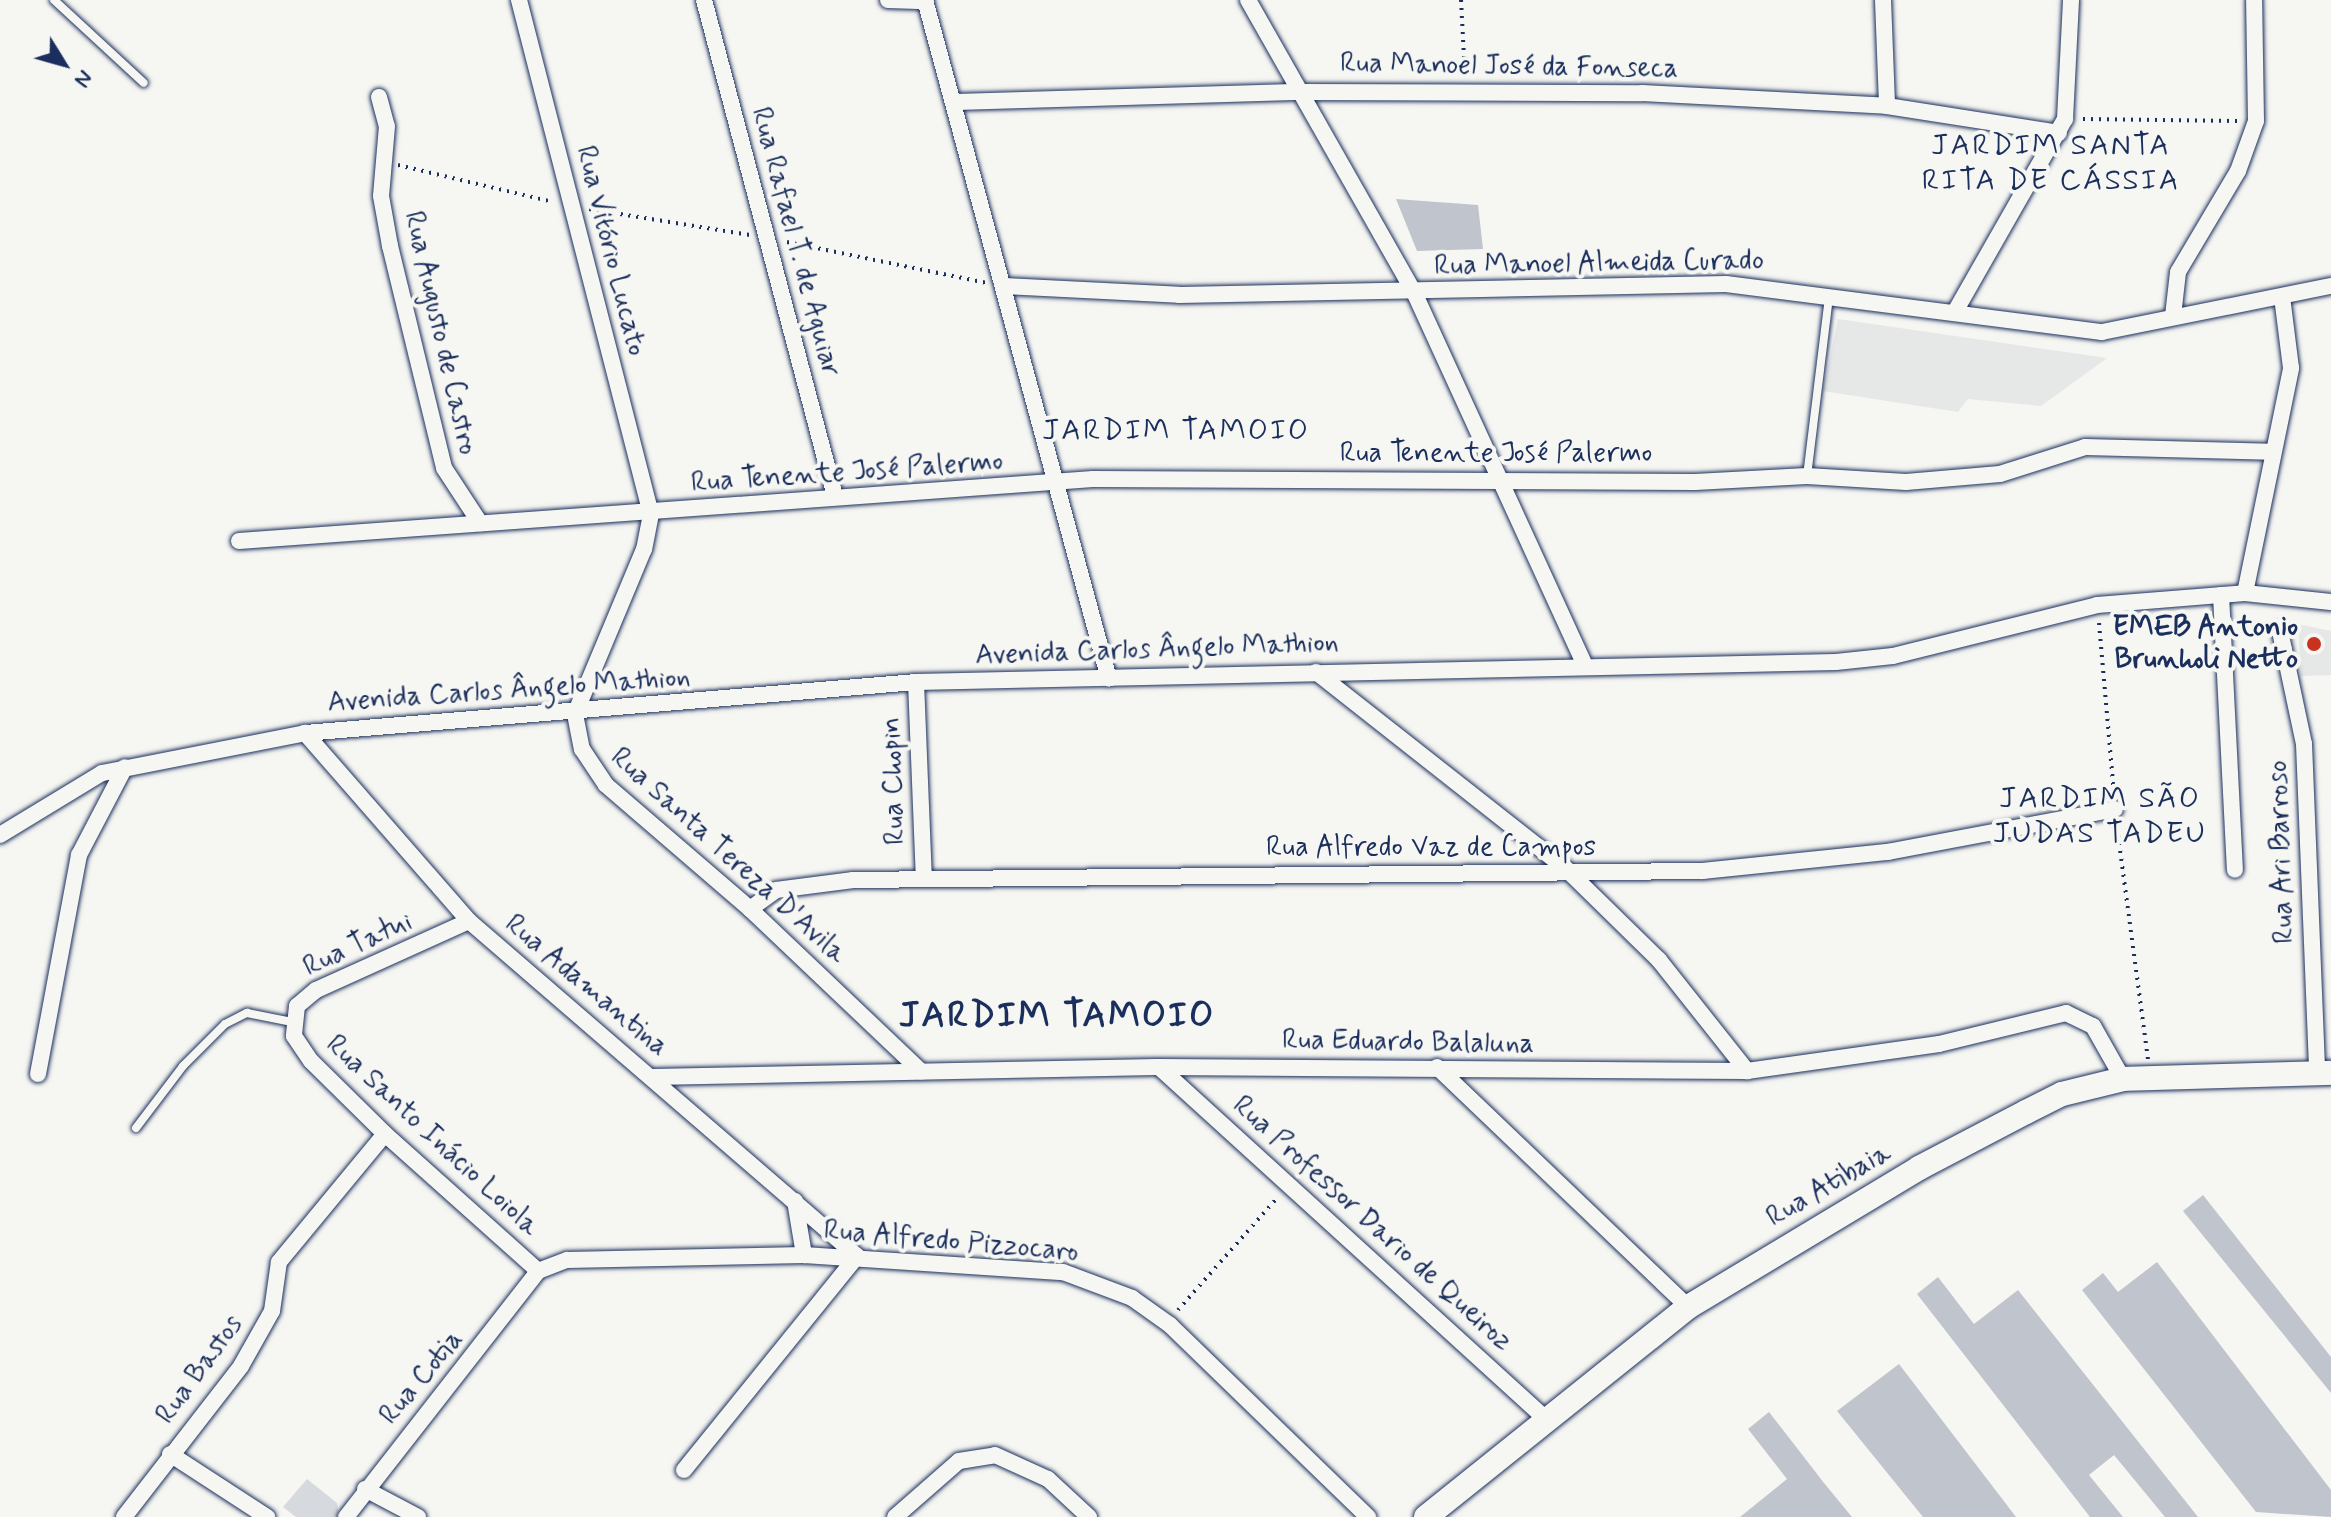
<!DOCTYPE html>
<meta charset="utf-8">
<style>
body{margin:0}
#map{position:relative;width:2331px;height:1517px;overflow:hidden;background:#f6f6f2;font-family:Mynerve,sans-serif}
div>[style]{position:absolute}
.built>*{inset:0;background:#e6e7e7}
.green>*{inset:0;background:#d6d9dd}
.building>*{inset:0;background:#c0c4cd}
.path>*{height:4px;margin-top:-2px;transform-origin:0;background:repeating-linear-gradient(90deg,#1b2f5e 0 2px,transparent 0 8px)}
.roads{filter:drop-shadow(0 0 2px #1b2f5e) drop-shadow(0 0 2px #1b2f5e)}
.service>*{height:8px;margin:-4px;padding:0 4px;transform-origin:4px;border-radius:4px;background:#f6f6f2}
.minor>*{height:16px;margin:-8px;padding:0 8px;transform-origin:8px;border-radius:8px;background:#f6f6f2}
.secondary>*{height:24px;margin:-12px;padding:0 12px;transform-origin:12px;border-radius:12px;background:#f6f6f2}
.dots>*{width:22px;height:22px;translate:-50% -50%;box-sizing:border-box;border:4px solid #f6f6f2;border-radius:50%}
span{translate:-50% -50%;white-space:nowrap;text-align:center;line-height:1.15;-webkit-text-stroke:8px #f6f6f2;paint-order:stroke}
.street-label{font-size:28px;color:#1b2f5e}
.poi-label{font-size:28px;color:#1b2f5e;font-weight:700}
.right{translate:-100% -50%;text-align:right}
.neighbourhood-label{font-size:30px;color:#1b2f5e;letter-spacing:2px}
.district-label{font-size:36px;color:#1b2f5e;font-weight:700;letter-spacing:2px}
.north{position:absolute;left:24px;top:24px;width:80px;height:80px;-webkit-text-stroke:6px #f6f6f2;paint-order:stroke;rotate:127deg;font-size:22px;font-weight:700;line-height:32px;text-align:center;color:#1b2f5e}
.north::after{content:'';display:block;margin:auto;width:28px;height:36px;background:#1b2f5e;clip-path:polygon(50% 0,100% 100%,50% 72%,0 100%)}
</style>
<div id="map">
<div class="built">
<div style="clip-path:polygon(1838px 319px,2107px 358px,2041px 406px,1968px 399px,1958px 412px,1823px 391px)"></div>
<div style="clip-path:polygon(2298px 624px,2331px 631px,2331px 675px,2301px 676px)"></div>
</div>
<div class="green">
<div style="clip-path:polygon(307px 1479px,337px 1503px,339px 1517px,296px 1517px,283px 1507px)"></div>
</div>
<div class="building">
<div style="clip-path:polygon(1396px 199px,1478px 205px,1483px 249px,1417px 251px)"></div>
<div style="clip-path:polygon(2203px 1195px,2331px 1357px,2331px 1393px,2183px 1211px)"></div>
<div style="clip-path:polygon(2157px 1262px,2331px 1490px,2331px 1517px,2256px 1512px,2082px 1290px,2103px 1273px,2118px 1292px)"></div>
<div style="clip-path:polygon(1938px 1277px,1974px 1324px,2018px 1290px,2198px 1517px,2165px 1517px,2114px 1455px,2089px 1475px,2123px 1517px,2090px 1517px,1917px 1294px)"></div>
<div style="clip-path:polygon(1899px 1364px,2000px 1496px,2016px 1517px,1923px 1517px,1837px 1411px)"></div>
<div style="clip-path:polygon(1769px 1412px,1824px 1483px,1852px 1517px,1740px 1517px,1787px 1479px,1748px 1429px)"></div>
</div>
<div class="path">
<div style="left:1461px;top:0;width:77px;rotate:87deg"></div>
<div style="left:2083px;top:119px;width:155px;rotate:0.7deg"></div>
<div style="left:398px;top:165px;width:159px;rotate:13.4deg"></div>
<div style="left:589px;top:209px;width:163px;rotate:9.2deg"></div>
<div style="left:787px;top:242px;width:203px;rotate:11.6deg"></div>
<div style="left:2099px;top:623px;width:172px;rotate:85deg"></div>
<div style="left:2117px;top:827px;width:235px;rotate:82.4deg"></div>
<div style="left:1178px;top:1310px;width:151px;rotate:-48.5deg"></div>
</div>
<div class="roads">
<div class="service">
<div style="left:54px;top:0;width:122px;rotate:42.7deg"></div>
<div style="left:1807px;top:476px;width:181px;rotate:-83deg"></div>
<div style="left:136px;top:1128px;width:78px;rotate:-52.8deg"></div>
<div style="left:183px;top:1066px;width:59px;rotate:-45deg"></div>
<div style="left:225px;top:1024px;width:25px;rotate:-27deg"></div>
<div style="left:247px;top:1013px;width:46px;rotate:11.3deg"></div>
</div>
<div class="minor">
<div style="left:519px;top:0;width:531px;rotate:75.6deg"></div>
<div style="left:651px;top:514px;width:36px;rotate:101deg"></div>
<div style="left:644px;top:549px;width:179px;rotate:112.7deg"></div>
<div style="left:575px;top:714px;width:36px;rotate:79deg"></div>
<div style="left:582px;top:749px;width:43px;rotate:56.3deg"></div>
<div style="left:606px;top:785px;width:190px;rotate:40.7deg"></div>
<div style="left:750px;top:909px;width:236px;rotate:43.5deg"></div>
<div style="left:704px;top:0;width:513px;rotate:75.21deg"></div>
<div style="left:888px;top:0;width:38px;rotate:2deg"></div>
<div style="left:925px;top:0;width:703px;rotate:74.84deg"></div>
<div style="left:1248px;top:0;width:336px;rotate:60.4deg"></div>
<div style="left:1414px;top:292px;width:411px;rotate:65.4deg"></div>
<div style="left:1883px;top:0;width:106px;rotate:87.8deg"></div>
<div style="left:379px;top:97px;width:30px;rotate:75deg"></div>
<div style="left:387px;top:126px;width:70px;rotate:94.9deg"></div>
<div style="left:381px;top:196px;width:51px;rotate:79.8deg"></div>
<div style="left:390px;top:246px;width:228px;rotate:76.3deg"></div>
<div style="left:444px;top:468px;width:66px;rotate:56.8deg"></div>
<div style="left:956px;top:102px;width:346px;rotate:-1.7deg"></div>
<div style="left:1302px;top:92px;width:340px;rotate:0.2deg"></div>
<div style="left:1642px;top:93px;width:245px;rotate:3deg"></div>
<div style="left:1887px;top:106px;width:174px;rotate:8.9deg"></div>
<div style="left:1004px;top:286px;width:175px;rotate:2.9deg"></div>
<div style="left:1179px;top:295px;width:547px;rotate:-1.15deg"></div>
<div style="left:1726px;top:284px;width:379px;rotate:7.3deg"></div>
<div style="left:2102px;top:332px;width:234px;rotate:-11.4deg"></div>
<div style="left:1956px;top:310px;width:220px;rotate:-60.3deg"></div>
<div style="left:2065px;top:119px;width:119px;rotate:-87.1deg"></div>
<div style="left:2173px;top:316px;width:44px;rotate:-83.5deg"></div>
<div style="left:2178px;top:272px;width:117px;rotate:-59.3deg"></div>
<div style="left:2238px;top:171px;width:53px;rotate:-70.2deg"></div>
<div style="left:2256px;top:121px;width:121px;rotate:-90.9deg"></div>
<div style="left:239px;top:541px;width:856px;rotate:-4.15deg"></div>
<div style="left:1093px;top:479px;width:602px;rotate:0.29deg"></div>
<div style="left:1695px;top:482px;width:112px;rotate:-3.1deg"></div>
<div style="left:1807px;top:476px;width:99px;rotate:3.5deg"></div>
<div style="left:1906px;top:482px;width:94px;rotate:-4.9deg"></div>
<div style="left:2000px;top:474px;width:89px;rotate:-17.6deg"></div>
<div style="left:2085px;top:447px;width:185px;rotate:1.5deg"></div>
<div style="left:2245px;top:593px;width:230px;rotate:-78.4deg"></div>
<div style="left:2291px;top:368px;width:72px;rotate:-97.2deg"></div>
<div style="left:2221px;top:595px;width:275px;rotate:87.1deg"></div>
<div style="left:2280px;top:631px;width:116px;rotate:78deg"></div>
<div style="left:2304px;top:744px;width:329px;rotate:87.7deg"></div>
<div style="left:1316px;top:672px;width:318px;rotate:38.2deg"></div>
<div style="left:1566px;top:869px;width:130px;rotate:44.4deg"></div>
<div style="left:1659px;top:960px;width:142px;rotate:51.6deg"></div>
<div style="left:916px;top:682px;width:195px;rotate:87.7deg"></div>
<div style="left:305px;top:733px;width:249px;rotate:48.9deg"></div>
<div style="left:469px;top:921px;width:513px;rotate:40.81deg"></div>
<div style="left:0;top:835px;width:119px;rotate:-31.3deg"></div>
<div style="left:102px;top:773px;width:207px;rotate:-11.1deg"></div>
<div style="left:305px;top:733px;width:613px;rotate:-4.77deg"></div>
<div style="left:916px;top:682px;width:920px;rotate:-1.25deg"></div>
<div style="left:1836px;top:662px;width:57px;rotate:-6deg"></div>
<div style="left:1893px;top:656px;width:210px;rotate:-14deg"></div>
<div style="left:2097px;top:605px;width:148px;rotate:-4.6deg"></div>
<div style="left:2245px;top:593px;width:86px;rotate:6deg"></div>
<div style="left:750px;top:909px;width:32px;rotate:-36deg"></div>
<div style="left:776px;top:890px;width:78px;rotate:-7.4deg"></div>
<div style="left:853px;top:880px;width:850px;rotate:-0.61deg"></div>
<div style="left:1703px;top:871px;width:186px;rotate:-5.9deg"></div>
<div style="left:1888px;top:852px;width:231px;rotate:-10.7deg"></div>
<div style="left:469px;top:921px;width:168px;rotate:155.7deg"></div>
<div style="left:316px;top:990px;width:25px;rotate:140deg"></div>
<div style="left:297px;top:1006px;width:30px;rotate:96deg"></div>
<div style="left:294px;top:1036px;width:30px;rotate:56deg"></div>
<div style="left:311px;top:1061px;width:104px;rotate:44.6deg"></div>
<div style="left:385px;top:1134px;width:205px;rotate:41.8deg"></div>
<div style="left:1159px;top:1067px;width:526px;rotate:42.3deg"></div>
<div style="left:1437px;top:1067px;width:347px;rotate:43.7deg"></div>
<div style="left:38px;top:1074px;width:223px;rotate:-79.4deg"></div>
<div style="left:79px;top:855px;width:99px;rotate:-62.4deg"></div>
<div style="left:653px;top:1077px;width:506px;rotate:-1.13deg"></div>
<div style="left:1159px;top:1067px;width:588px;rotate:0.39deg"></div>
<div style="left:1747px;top:1071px;width:194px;rotate:-8deg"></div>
<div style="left:1939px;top:1044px;width:131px;rotate:-13.7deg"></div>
<div style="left:2066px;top:1013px;width:30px;rotate:26deg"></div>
<div style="left:2093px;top:1026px;width:61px;rotate:60.5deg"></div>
<div style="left:795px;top:1201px;width:55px;rotate:80.5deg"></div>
<div style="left:538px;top:1271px;width:31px;rotate:-21deg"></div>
<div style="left:567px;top:1260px;width:237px;rotate:-1.2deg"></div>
<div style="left:804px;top:1255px;width:260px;rotate:3.8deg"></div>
<div style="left:1063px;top:1272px;width:74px;rotate:20.6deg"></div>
<div style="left:1132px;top:1298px;width:47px;rotate:35.4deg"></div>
<div style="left:1170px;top:1325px;width:276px;rotate:44.1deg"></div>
<div style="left:170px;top:1454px;width:116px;rotate:33deg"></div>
<div style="left:684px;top:1470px;width:275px;rotate:-51deg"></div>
<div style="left:365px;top:1489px;width:60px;rotate:27.8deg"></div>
<div style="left:124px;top:1517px;width:191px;rotate:-52.2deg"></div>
<div style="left:241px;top:1366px;width:63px;rotate:-60.6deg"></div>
<div style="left:272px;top:1311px;width:49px;rotate:-81.9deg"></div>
<div style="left:279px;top:1262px;width:166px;rotate:-50.4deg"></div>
<div style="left:346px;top:1517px;width:312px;rotate:-52deg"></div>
<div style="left:895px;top:1517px;width:85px;rotate:-41.2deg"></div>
<div style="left:959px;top:1461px;width:36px;rotate:-9deg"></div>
<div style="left:995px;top:1455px;width:58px;rotate:24.4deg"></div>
<div style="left:1048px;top:1479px;width:56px;rotate:42.8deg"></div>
</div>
<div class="secondary">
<div style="left:1426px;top:1517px;width:336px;rotate:-38.7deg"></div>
<div style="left:1688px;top:1307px;width:270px;rotate:-31deg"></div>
<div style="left:1919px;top:1168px;width:121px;rotate:-27.6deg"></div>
<div style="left:2026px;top:1112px;width:40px;rotate:-26.6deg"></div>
<div style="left:2062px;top:1094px;width:63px;rotate:-13.8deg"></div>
<div style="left:2123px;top:1079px;width:208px;rotate:-1.7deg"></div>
</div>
</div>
<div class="dots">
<div style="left:2314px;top:644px;background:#c8321e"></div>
</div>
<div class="street-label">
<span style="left:1509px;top:67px;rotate:1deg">Rua Manoel José da Fonseca</span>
<span style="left:795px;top:242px;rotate:75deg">Rua Rafael T. de Aguiar</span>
<span style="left:610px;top:251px;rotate:76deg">Rua Vitório Lucato</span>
<span style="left:1599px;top:264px;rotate:-1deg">Rua Manoel Almeida Curado</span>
<span style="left:440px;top:333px;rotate:77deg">Rua Augusto de Castro</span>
<span style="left:1496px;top:454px">Rua Tenente José Palermo</span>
<span style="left:847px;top:473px;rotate:-4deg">Rua Tenente José Palermo</span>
<span style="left:1157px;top:650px;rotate:-2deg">Avenida Carlos Ângelo Mathion</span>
<span style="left:509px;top:691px;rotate:-4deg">Avenida Carlos Ângelo Mathion</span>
<span style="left:894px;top:781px;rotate:-92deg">Rua Chopin</span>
<span style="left:1431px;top:848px">Rua Alfredo Vaz de Campos</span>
<span style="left:2282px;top:852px;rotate:-92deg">Rua Ari Barroso</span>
<span style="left:728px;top:856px;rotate:42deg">Rua Santa Tereza D'Avila</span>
<span style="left:358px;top:945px;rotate:-25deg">Rua Tatui</span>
<span style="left:586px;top:986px;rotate:40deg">Rua Adamantina</span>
<span style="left:1408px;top:1043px;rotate:1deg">Rua Eduardo Balaluna</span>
<span style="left:432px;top:1136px;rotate:43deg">Rua Santo Inácio Loiola</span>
<span style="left:1829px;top:1186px;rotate:-30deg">Rua Atibaia</span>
<span style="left:1372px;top:1224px;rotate:42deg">Rua Professor Dario de Queiroz</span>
<span style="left:951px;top:1242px;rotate:5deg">Rua Alfredo Pizzocaro</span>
<span style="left:200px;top:1370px;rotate:-54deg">Rua Bastos</span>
<span style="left:422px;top:1378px;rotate:-50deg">Rua Cotia</span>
</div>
<div class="poi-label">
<span class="right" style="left:2298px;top:644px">EMEB Antonio<br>Brunholi Netto</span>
</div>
<div class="neighbourhood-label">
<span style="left:2051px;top:163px">JARDIM SANTA<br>RITA DE CÁSSIA</span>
<span style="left:1176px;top:431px">JARDIM TAMOIO</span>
<span style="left:2100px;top:816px">JARDIM SÃO<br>JUDAS TADEU</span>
</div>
<div class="district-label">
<span style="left:1057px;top:1017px">JARDIM TAMOIO</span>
</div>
<div class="north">N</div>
</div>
